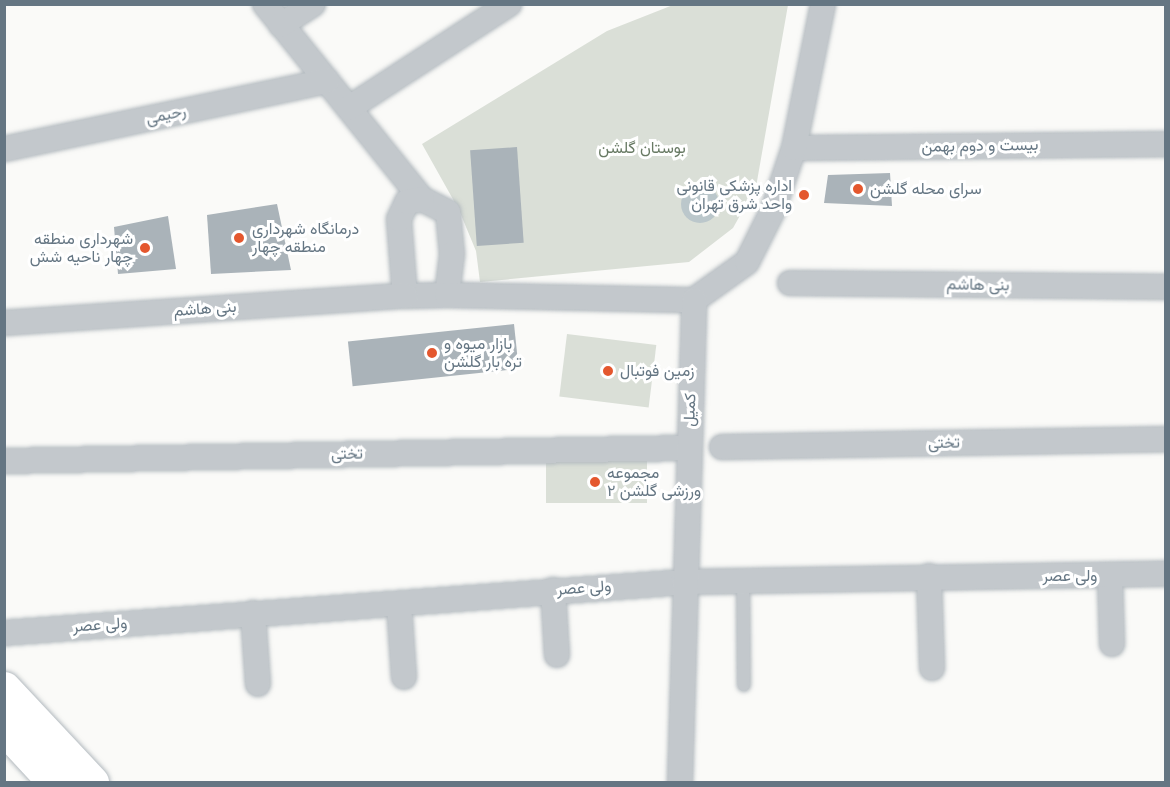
<!DOCTYPE html>
<meta charset="utf-8">
<style>
body{margin:0}
#map{position:relative;width:1170px;height:787px;overflow:hidden;background:#fafaf8;font-family:Arial,Vazirmatn,sans-serif}
div>[style]{position:absolute}
.green>*{inset:0;background:#dadfd7;transform-origin:0 0}
.water>*{inset:0;background:#bbc7cb}
.round{border-radius:50%}
.building>*{inset:0;background:#aab3b9;transform-origin:0 0}
.roads{filter:drop-shadow(0 0 2px #b3babf) drop-shadow(0 0 2px #b3babf)}
.service>*{height:12px;margin:-6px;padding:0 6px;transform-origin:6px;border-radius:6px;background:#c3c8cc}
.minor>*{height:24px;margin:-12px;padding:0 12px;transform-origin:12px;border-radius:12px;background:#c3c8cc}
.secondary>*{height:33px;margin:-16.5px;padding:0 16.5px;transform-origin:16.5px;border-radius:16.5px;background:#fff}
.dots>*{width:16px;height:16px;translate:-50% -50%;box-sizing:border-box;border:3px solid #fff;border-radius:50%}
span{translate:-50% -50%;white-space:nowrap;text-align:center;line-height:1.15;-webkit-text-stroke:6px #fff;paint-order:stroke}
.street-label{font-size:16px;color:#657683}
.park-label{font-size:16px;color:#687a64}
.poi-label{font-size:16px;color:#657683}
.right{translate:-100% -50%;text-align:right}
.left{translate:0 -50%;text-align:left}
.frame{position:absolute;inset:0;border:6px solid #657683;pointer-events:none}
</style>
<div id="map">
<div class="green">
<div style="clip-path:polygon(673px 5px,788px 5px,756px 187px,733px 228px,689px 262px,480px 282px,476px 251px,459px 210px,422px 144px,607px 31px)"></div>
<div style="left:567px;top:334px;width:90px;height:63px;rotate:7deg"></div>
<div style="left:546px;top:461px;width:101px;height:42px"></div>
</div>
<div class="water">
<div class="round" style="left:681px;top:185px;width:38px;height:38px"></div>
</div>
<div class="building">
<div style="left:517px;top:147px;width:96px;height:47px;rotate:86deg"></div>
<div style="clip-path:polygon(890px 173px,892px 206px,824px 203px,828px 175px)"></div>
<div style="clip-path:polygon(277px 204px,291px 270px,211px 274px,207px 215px)"></div>
<div style="clip-path:polygon(168px 216px,176px 269px,118px 274px,114px 227px)"></div>
<div style="left:514px;top:324px;width:45px;height:167px;rotate:84deg"></div>
</div>
<div class="roads">
<div class="service">
<div style="left:743px;top:580px;width:105px;rotate:89.5deg"></div>
</div>
<div class="minor">
<div style="left:265px;top:4px;width:250px;rotate:51.2deg"></div>
<div style="left:281px;top:25px;width:38px;rotate:-33deg"></div>
<div style="left:349px;top:108px;width:191px;rotate:-33deg"></div>
<div style="left:794px;top:148px;width:372px;rotate:-0.6deg"></div>
<div style="left:4px;top:149px;width:330px;rotate:-11.9deg"></div>
<div style="left:422px;top:199px;width:29px;rotate:27deg"></div>
<div style="left:448px;top:212px;width:42px;rotate:84.6deg"></div>
<div style="left:452px;top:254px;width:41px;rotate:97deg"></div>
<div style="left:447px;top:295px;width:42px;rotate:178.6deg"></div>
<div style="left:405px;top:296px;width:77px;rotate:-94.5deg"></div>
<div style="left:399px;top:219px;width:19px;rotate:-65deg"></div>
<div style="left:407px;top:202px;width:15px;rotate:-11deg"></div>
<div style="left:790px;top:283px;width:376px;rotate:0.6deg"></div>
<div style="left:447px;top:295px;width:247px;rotate:1.2deg"></div>
<div style="left:694px;top:300px;width:65px;rotate:-35.6deg"></div>
<div style="left:747px;top:262px;width:58px;rotate:-63.4deg"></div>
<div style="left:773px;top:210px;width:65px;rotate:-71.3deg"></div>
<div style="left:794px;top:148px;width:147px;rotate:-78.6deg"></div>
<div style="left:4px;top:323px;width:402px;rotate:-3.9deg"></div>
<div style="left:722px;top:447px;width:444px;rotate:-1deg"></div>
<div style="left:4px;top:461px;width:685px;rotate:-1.09deg"></div>
<div style="left:929px;top:576px;width:92px;rotate:88.1deg"></div>
<div style="left:1110px;top:576px;width:68px;rotate:88.3deg"></div>
<div style="left:553px;top:590px;width:65px;rotate:86.5deg"></div>
<div style="left:399px;top:604px;width:73px;rotate:86.1deg"></div>
<div style="left:253px;top:613px;width:71px;rotate:86deg"></div>
<div style="left:4px;top:633px;width:682px;rotate:-4.29deg"></div>
<div style="left:684px;top:582px;width:482px;rotate:-1deg"></div>
<div style="left:680px;top:782px;width:482px;rotate:-88.3deg"></div>
</div>
<div class="secondary">
<div style="left:4px;top:688px;width:129px;rotate:46.9deg"></div>
<div style="left:4px;top:728px;width:74px;rotate:47.2deg"></div>
</div>
</div>
<div class="dots">
<div style="left:858px;top:189px;background:#e4572e"></div>
<div style="left:804px;top:195px;background:#e4572e"></div>
<div style="left:239px;top:238px;background:#e4572e"></div>
<div style="left:145px;top:248px;background:#e4572e"></div>
<div style="left:432px;top:353px;background:#e4572e"></div>
<div style="left:608px;top:371px;background:#e4572e"></div>
<div style="left:595px;top:482px;background:#e4572e"></div>
</div>
<div class="street-label">
<span style="left:166px;top:115px;rotate:-12deg">رحیمی</span>
<span style="left:980px;top:146px;rotate:-1deg">بیست و دوم بهمن</span>
<span style="left:978px;top:285px;rotate:1deg">بنی هاشم</span>
<span style="left:205px;top:309px;rotate:-4deg">بنی هاشم</span>
<span style="left:690px;top:410px;rotate:-88deg">کمیل</span>
<span style="left:944px;top:443px;rotate:-1deg">تختی</span>
<span style="left:347px;top:454px;rotate:-1deg">تختی</span>
<span style="left:1070px;top:576px">ولی عصر</span>
<span style="left:584px;top:588px;rotate:-4deg">ولی عصر</span>
<span style="left:100px;top:625px;rotate:-4deg">ولی عصر</span>
</div>
<div class="park-label">
<span style="left:642px;top:148px">بوستان گلشن</span>
</div>
<div class="poi-label">
<span class="right" style="left:792px;top:195px">اداره پزشكی قانونی<br>واحد شرق تهران</span>
<span class="left" style="left:870px;top:189px">سرای محله گلشن</span>
<span class="left" style="left:252px;top:238px">درمانگاه شهرداری<br>منطقه چهار</span>
<span class="right" style="left:133px;top:248px">شهرداری منطقه<br>چهار ناحیه شش</span>
<span class="left" style="left:444px;top:353px">بازار میوه و<br>تره بار گلشن</span>
<span class="left" style="left:620px;top:371px">زمین فوتبال</span>
<span class="left" style="left:607px;top:482px">مجموعه<br>ورزشی گلشن ۲</span>
</div>
<div class="frame"></div>
</div>
